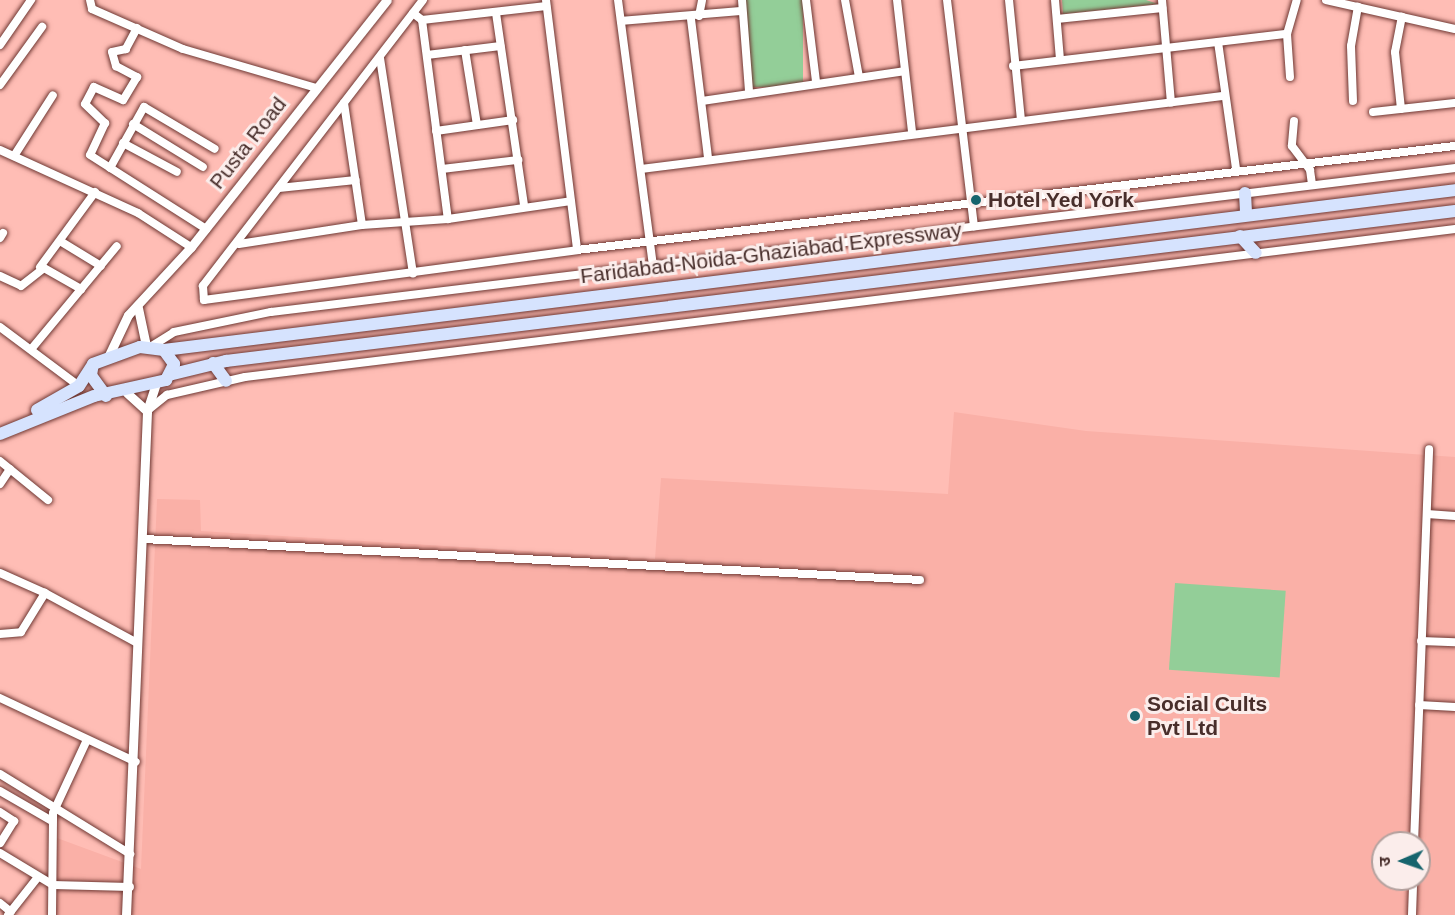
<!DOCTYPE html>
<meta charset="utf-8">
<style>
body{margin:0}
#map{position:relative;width:1455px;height:915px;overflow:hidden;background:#ffbdb5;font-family:Helvetica,"Noto Sans Devanagari",sans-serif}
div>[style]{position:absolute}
.built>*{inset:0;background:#fab0a7}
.green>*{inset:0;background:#93ce98;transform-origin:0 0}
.roads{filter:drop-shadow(0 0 2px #6f3833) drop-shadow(0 0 2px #6f3833)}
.minor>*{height:8px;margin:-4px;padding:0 4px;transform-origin:4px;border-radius:4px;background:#fff}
.tertiary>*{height:9px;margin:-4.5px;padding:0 4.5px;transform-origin:4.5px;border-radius:4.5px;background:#fff}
.primary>*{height:12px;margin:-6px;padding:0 6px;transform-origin:6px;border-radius:6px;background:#d6e3fe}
.dots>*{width:16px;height:16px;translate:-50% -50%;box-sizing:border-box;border:3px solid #fbedeb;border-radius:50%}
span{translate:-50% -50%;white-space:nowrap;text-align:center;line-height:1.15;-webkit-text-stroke:6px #fbedeb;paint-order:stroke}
.street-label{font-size:21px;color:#482e2b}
.poi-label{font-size:21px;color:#482e2b;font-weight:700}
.left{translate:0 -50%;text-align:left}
.north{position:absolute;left:1371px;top:831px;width:60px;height:60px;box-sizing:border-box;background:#fbedeb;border:2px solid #b3a19e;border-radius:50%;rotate:268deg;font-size:16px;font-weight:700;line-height:24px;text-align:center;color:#482e2b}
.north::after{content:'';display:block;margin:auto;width:21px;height:27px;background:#16646d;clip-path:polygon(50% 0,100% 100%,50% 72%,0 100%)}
</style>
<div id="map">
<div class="built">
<div style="clip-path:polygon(evenodd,954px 412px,1086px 431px,1455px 457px,1455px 915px,55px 915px,57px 838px,141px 869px,157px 499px,200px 500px,201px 531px,655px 559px,661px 478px,948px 494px,954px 412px,1383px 843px,1419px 843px,1419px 879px,1383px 879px,1383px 843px)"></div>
</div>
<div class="green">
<div style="left:745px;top:0;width:58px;height:87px"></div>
<div style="clip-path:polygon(1062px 0,1146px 0,1158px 4px,1063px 14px)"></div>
<div style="left:1175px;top:583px;width:111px;height:87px;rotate:4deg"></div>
</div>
<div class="roads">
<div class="minor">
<div style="left:90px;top:0;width:9px;rotate:77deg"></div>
<div style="left:92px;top:9px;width:99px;rotate:23.7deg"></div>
<div style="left:183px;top:49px;width:139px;rotate:16.3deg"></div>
<div style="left:423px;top:0;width:361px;rotate:127.6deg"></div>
<div style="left:203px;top:286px;width:14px;rotate:86deg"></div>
<div style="left:204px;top:300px;width:376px;rotate:-7.6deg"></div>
<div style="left:577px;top:250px;width:884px;rotate:-6.76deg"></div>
<div style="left:546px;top:0;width:252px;rotate:82.9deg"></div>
<div style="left:618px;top:0;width:267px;rotate:82.5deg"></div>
<div style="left:742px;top:0;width:92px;rotate:85.6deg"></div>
<div style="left:806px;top:0;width:83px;rotate:83deg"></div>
<div style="left:845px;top:0;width:78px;rotate:79.7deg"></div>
<div style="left:897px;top:0;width:132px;rotate:83.5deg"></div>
<div style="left:947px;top:0;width:228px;rotate:83.2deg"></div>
<div style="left:1009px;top:0;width:121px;rotate:84.3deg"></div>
<div style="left:1055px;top:0;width:60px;rotate:85.2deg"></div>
<div style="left:1162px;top:0;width:103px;rotate:85deg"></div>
<div style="left:1326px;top:0;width:132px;rotate:12.7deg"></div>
<div style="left:413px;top:13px;width:11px;rotate:38deg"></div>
<div style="left:422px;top:20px;width:125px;rotate:-6.4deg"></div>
<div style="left:496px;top:13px;width:195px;rotate:81.7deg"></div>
<div style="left:699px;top:16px;width:16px;rotate:-79deg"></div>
<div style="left:691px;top:19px;width:140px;rotate:83deg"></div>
<div style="left:1057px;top:19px;width:106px;rotate:-6deg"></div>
<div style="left:422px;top:20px;width:201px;rotate:82.6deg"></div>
<div style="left:448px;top:219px;width:124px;rotate:-8.3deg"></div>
<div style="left:621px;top:21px;width:119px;rotate:-4.8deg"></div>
<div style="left:137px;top:28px;width:24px;rotate:118deg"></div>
<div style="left:126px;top:49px;width:14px;rotate:168deg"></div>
<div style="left:112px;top:52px;width:15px;rotate:74deg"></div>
<div style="left:116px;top:66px;width:24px;rotate:28deg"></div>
<div style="left:137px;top:77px;width:27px;rotate:121deg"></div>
<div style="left:123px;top:100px;width:32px;rotate:-156deg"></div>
<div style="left:94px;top:87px;width:19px;rotate:118deg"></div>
<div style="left:85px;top:104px;width:28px;rotate:44deg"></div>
<div style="left:105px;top:123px;width:35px;rotate:115deg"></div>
<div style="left:90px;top:155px;width:138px;rotate:32.5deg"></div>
<div style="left:1218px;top:42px;width:128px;rotate:81.9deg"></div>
<div style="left:0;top:45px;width:55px;rotate:-55.4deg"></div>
<div style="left:465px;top:50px;width:76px;rotate:80.9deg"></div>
<div style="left:427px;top:55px;width:74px;rotate:-7deg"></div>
<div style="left:380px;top:58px;width:218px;rotate:81.3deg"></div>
<div style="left:1013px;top:66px;width:276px;rotate:-6.7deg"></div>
<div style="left:1290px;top:77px;width:43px;rotate:-94deg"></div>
<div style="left:1287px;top:34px;width:35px;rotate:-74deg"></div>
<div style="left:0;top:85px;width:72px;rotate:-54.1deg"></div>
<div style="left:702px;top:101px;width:204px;rotate:-8.4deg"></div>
<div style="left:1353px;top:101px;width:55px;rotate:-92.1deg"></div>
<div style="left:1351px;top:46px;width:40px;rotate:-80deg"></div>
<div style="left:344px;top:103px;width:123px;rotate:81.6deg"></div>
<div style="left:1401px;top:109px;width:57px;rotate:-96deg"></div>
<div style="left:1395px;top:52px;width:36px;rotate:-79deg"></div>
<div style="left:1373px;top:112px;width:82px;rotate:-6.3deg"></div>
<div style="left:1294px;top:121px;width:25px;rotate:95deg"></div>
<div style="left:1292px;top:146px;width:30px;rotate:53deg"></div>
<div style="left:1310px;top:170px;width:15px;rotate:82deg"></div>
<div style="left:133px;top:124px;width:82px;rotate:31.6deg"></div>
<div style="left:436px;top:131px;width:78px;rotate:-8.1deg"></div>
<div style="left:123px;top:143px;width:61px;rotate:28.2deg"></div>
<div style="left:0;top:150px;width:152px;rotate:24.5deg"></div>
<div style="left:138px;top:213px;width:63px;rotate:32.7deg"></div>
<div style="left:14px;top:156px;width:72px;rotate:-57.4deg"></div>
<div style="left:110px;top:168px;width:70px;rotate:-60.9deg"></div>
<div style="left:144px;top:107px;width:82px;rotate:30.6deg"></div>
<div style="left:442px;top:169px;width:77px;rotate:-6.8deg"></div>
<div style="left:641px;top:169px;width:586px;rotate:-7.16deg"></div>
<div style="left:279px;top:188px;width:77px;rotate:-5.9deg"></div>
<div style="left:0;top:238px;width:6px;rotate:-59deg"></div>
<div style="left:60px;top:241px;width:48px;rotate:31.4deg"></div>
<div style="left:239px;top:244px;width:124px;rotate:-8.8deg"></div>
<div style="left:362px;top:225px;width:86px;rotate:-4deg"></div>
<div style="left:40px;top:267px;width:93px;rotate:-53.7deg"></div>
<div style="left:0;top:276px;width:23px;rotate:25deg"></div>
<div style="left:21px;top:286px;width:29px;rotate:-38deg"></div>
<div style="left:44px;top:268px;width:43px;rotate:29.6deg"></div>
<div style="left:0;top:327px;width:99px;rotate:36.8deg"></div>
<div style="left:152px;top:346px;width:26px;rotate:-32deg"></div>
<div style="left:174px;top:332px;width:99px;rotate:-11.7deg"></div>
<div style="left:271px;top:312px;width:1193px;rotate:-6.93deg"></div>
<div style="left:33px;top:347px;width:131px;rotate:-50.3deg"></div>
<div style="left:147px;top:411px;width:26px;rotate:-39deg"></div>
<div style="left:167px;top:395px;width:80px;rotate:-13deg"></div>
<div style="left:245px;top:377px;width:1219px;rotate:-6.97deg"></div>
<div style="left:0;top:461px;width:62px;rotate:39.1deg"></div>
<div style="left:0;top:484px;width:18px;rotate:-56deg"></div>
<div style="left:1427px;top:514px;width:28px;rotate:4deg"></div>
<div style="left:144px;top:539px;width:777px;rotate:3.02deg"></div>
<div style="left:0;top:573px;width:49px;rotate:24deg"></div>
<div style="left:0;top:634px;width:21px;rotate:-5deg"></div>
<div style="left:21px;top:632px;width:46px;rotate:-58.4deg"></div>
<div style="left:45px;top:593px;width:105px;rotate:28.5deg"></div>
<div style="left:1421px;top:641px;width:34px;rotate:2deg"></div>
<div style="left:0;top:698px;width:150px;rotate:25.2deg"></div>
<div style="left:1419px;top:705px;width:36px;rotate:3deg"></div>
<div style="left:0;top:774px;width:153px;rotate:31.6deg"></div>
<div style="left:0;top:791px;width:60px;rotate:30deg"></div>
<div style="left:0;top:812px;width:17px;rotate:33deg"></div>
<div style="left:14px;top:821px;width:26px;rotate:122deg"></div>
<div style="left:1414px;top:843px;width:394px;rotate:-87.8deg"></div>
<div style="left:0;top:853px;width:62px;rotate:31.1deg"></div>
<div style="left:53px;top:885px;width:77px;rotate:1.5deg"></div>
<div style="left:0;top:903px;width:14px;rotate:39deg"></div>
<div style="left:8px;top:915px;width:48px;rotate:-51.7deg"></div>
<div style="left:52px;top:915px;width:102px;rotate:-89.4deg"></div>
<div style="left:53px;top:813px;width:78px;rotate:-65.1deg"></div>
<div style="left:1412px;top:915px;width:36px;rotate:-88deg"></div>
</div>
<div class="tertiary">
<div style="left:138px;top:308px;width:39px;rotate:78deg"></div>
<div style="left:109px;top:355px;width:44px;rotate:-64.6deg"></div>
<div style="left:128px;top:315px;width:93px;rotate:-47.2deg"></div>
<div style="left:191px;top:247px;width:315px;rotate:-51.6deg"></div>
<div style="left:127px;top:393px;width:27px;rotate:42deg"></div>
<div style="left:126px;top:915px;width:504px;rotate:-87.61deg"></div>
<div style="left:147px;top:411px;width:29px;rotate:-72deg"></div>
</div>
<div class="primary">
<div style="left:1245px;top:193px;width:22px;rotate:87deg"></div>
<div style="left:1240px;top:236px;width:23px;rotate:47deg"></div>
<div style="left:213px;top:363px;width:22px;rotate:54deg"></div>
<div style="left:173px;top:374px;width:55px;rotate:-13.8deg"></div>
<div style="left:226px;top:361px;width:1238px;rotate:-6.96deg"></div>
<div style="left:106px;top:396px;width:26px;rotate:-126deg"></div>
<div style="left:91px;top:375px;width:11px;rotate:-80deg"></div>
<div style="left:93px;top:364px;width:50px;rotate:-19.9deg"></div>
<div style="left:140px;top:347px;width:24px;rotate:7deg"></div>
<div style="left:164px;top:350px;width:1301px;rotate:-7.06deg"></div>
<div style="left:37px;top:410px;width:48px;rotate:-29.7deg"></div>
<div style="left:79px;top:386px;width:24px;rotate:-57deg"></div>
<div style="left:0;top:434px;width:101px;rotate:-22deg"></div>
<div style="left:94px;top:396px;width:74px;rotate:-12.5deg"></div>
<div style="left:166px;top:380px;width:18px;rotate:-63deg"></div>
<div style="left:174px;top:364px;width:17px;rotate:-126deg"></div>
</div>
</div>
<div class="dots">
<div style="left:976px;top:200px;background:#16646d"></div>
<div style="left:1135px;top:716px;background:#16646d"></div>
</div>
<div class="street-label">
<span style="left:248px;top:143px;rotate:-52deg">Pusta Road</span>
<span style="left:771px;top:253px;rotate:-7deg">Faridabad-Noida-Ghaziabad Expressway</span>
</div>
<div class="poi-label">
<span class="left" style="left:988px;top:200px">Hotel Yed York</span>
<span class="left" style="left:1147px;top:716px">Social Cults<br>Pvt Ltd</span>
</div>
<div class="north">उ</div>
</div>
